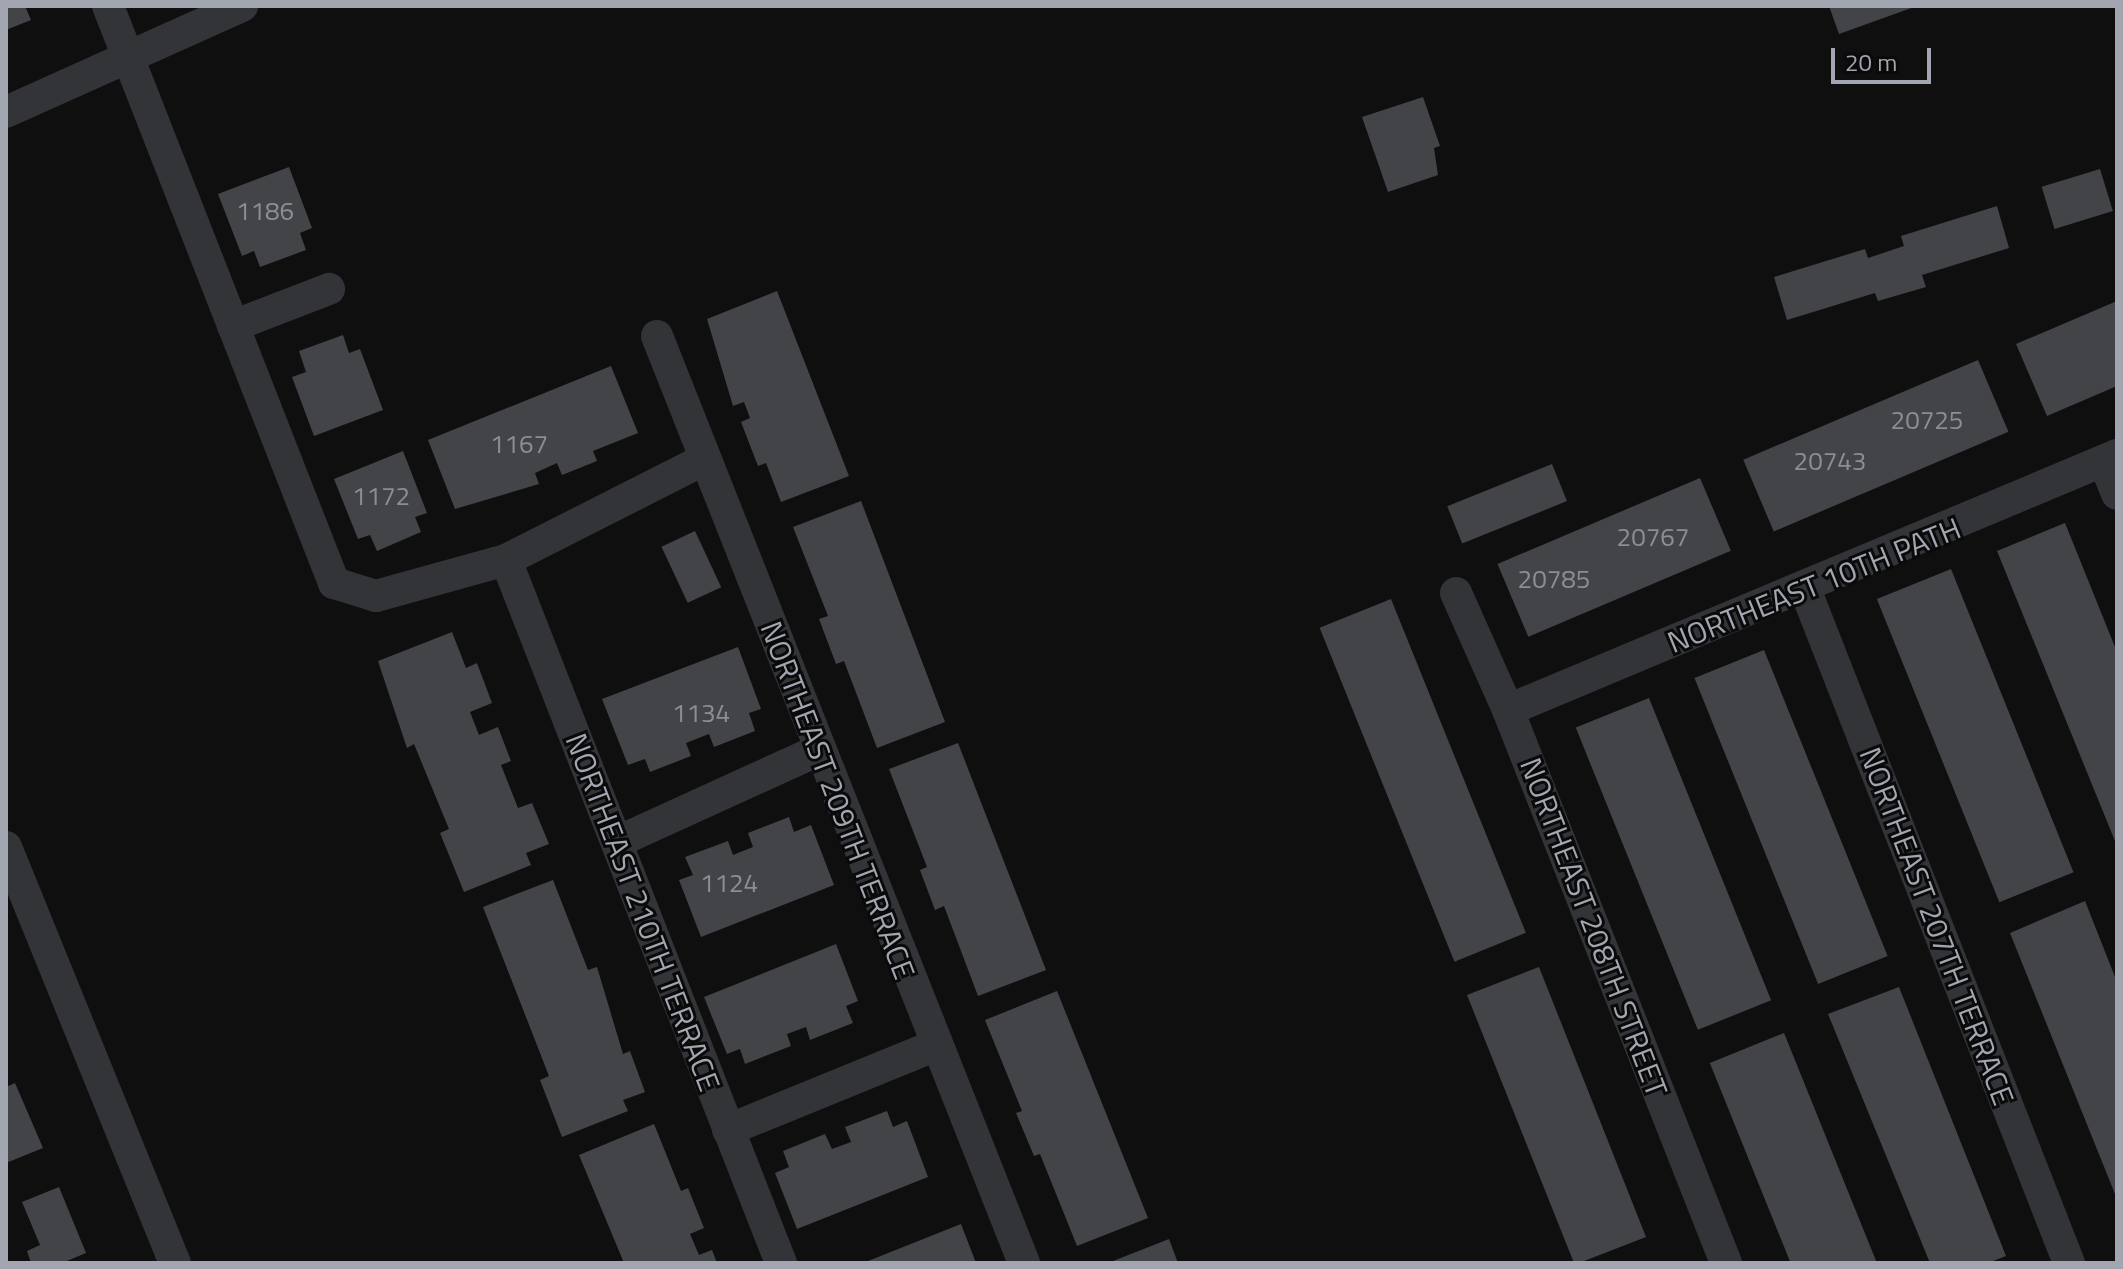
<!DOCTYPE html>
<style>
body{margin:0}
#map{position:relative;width:2123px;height:1269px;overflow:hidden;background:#0f0f10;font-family:"Titillium Web",sans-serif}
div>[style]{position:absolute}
.building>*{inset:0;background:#434448;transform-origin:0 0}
.minor>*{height:32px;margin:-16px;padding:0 16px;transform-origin:16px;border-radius:16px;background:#333437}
span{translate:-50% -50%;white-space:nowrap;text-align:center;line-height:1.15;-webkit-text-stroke:6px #0a0a0b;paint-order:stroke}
.number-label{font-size:26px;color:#8a8e96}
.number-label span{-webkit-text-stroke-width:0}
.street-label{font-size:30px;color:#a2a6b0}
.frame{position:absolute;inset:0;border:8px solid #a2a6b0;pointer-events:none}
.scale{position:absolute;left:1831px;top:48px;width:100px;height:36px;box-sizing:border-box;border:4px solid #a2a6b0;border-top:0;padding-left:10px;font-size:24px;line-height:28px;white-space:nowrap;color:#a2a6b0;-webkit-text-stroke:6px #0a0a0b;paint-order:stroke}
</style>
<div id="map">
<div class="building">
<div style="clip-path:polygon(6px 6px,25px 6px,31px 20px,6px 30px)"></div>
<div style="clip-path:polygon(1829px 6px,1917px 6px,1839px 34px)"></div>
<div style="clip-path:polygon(1423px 97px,1440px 146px,1434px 148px,1438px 175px,1388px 192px,1362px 117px)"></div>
<div style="clip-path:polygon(289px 167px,312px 228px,300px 233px,306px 250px,260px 267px,254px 251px,242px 256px,218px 194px)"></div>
<div style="left:2100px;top:169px;width:44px;height:61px;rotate:73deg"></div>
<div style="clip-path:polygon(1997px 206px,2009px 248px,1922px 275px,1926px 287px,1878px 301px,1875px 293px,1787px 320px,1774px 277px,1865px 249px,1868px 258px,1904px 246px,1901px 236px)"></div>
<div style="clip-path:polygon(777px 291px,849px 476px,781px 502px,766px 463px,758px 466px,741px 422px,750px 418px,744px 402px,733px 406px,707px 319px)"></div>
<div style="clip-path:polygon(2117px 301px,2117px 386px,2047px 416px,2016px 344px)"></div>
<div style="clip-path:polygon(343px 335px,349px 353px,360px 349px,383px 410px,314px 436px,292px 377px,306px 372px,299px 351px)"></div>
<div style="left:1978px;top:360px;width:78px;height:255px;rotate:67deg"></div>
<div style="clip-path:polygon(611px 366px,638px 433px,593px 451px,597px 461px,562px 475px,557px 463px,535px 473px,539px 484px,455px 509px,428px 440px)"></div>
<div style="clip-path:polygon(403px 451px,427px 513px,415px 517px,421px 532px,377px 551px,370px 535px,358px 539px,334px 479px)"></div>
<div style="left:1552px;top:464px;width:40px;height:113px;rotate:68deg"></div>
<div style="left:1700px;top:478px;width:79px;height:220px;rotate:67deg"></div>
<div style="clip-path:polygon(861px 501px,945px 722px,877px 748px,844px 661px,836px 664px,819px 619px,828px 616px,793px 527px)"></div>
<div style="clip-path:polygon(2065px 523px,2117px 652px,2117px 846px,1997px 551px)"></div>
<div style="left:695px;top:531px;width:62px;height:37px;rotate:65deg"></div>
<div style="left:1951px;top:569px;width:327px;height:80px;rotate:68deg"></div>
<div style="left:1391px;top:599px;width:360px;height:77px;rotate:68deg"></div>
<div style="clip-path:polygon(452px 632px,466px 668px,477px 663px,492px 703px,470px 712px,479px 735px,498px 727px,511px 761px,501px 765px,518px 808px,532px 803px,549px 844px,526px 853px,531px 865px,464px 892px,440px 833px,449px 829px,414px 744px,407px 748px,378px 661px)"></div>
<div style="clip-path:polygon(738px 647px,761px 709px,749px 713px,755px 731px,714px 747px,709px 734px,686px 743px,691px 756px,650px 772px,645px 759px,628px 765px,602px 699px)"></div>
<div style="left:1764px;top:650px;width:330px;height:75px;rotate:68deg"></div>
<div style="left:1649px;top:698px;width:326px;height:79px;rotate:68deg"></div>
<div style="clip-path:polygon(958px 743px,1046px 970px,978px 996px,944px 906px,935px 910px,920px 870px,927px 867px,889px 769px)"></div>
<div style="clip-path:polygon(789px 817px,794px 832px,811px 825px,834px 885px,701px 937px,679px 880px,693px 875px,685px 857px,728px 841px,733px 855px,753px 847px,748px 833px)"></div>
<div style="clip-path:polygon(553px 880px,588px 970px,597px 967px,623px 1054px,630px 1051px,645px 1092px,623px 1100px,628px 1111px,562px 1137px,540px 1080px,549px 1076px,483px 907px)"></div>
<div style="clip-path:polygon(2085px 901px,2117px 982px,2117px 1199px,2010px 933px)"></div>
<div style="clip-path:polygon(836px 944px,858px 1001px,846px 1006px,853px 1023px,810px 1040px,806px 1027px,787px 1034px,791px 1046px,745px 1064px,740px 1049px,727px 1054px,704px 997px)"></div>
<div style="clip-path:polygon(1539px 967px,1646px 1237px,1579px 1263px,1574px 1263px,1467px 995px)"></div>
<div style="clip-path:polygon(1899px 987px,2006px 1256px,1988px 1263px,1930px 1263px,1828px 1014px)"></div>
<div style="clip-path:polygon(1057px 991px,1148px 1218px,1077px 1246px,1040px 1154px,1034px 1156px,1016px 1113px,1022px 1111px,985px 1020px)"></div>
<div style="left:1784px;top:1033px;width:247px;height:80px;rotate:68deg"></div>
<div style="clip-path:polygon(15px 1083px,43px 1148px,6px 1163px,6px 1087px)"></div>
<div style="clip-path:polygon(887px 1111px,893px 1127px,907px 1121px,928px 1177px,797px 1229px,775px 1173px,789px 1167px,783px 1151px,825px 1134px,832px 1149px,851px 1142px,845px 1127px)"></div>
<div style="clip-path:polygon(654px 1124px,681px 1191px,688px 1188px,704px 1228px,690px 1234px,699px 1255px,712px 1250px,717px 1263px,624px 1263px,579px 1155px)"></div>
<div style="clip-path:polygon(59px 1187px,86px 1253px,62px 1263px,31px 1263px,27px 1251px,40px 1245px,22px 1202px)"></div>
<div style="clip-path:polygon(961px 1224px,976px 1263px,863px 1263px)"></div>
<div style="clip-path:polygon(1169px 1239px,1178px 1263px,1108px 1263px)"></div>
</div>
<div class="minor">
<div style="left:108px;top:6px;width:620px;rotate:68.61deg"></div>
<div style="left:334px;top:583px;width:44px;rotate:17.2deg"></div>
<div style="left:376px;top:596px;width:135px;rotate:-15.5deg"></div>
<div style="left:506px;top:560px;width:221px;rotate:-26.9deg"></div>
<div style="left:6px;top:112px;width:259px;rotate:-24.2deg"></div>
<div style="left:233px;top:326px;width:103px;rotate:-21.1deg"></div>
<div style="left:657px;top:336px;width:997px;rotate:68.4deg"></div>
<div style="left:2105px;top:464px;width:32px;rotate:68deg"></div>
<div style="left:506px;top:560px;width:755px;rotate:68.64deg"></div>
<div style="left:1805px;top:589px;width:724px;rotate:68.61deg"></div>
<div style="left:1456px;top:593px;width:128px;rotate:66deg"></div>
<div style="left:1508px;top:710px;width:594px;rotate:68.48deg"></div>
<div style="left:1508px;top:710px;width:660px;rotate:-22.72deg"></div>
<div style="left:617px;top:842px;width:222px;rotate:-24.5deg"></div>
<div style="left:6px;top:847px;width:449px;rotate:67.9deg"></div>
<div style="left:728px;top:1130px;width:222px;rotate:-22.2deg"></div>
</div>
<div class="number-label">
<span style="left:265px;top:211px">1186</span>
<span style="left:1927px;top:420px">20725</span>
<span style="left:519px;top:444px">1167</span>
<span style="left:1830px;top:461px">20743</span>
<span style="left:381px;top:496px">1172</span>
<span style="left:1653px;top:537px">20767</span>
<span style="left:1554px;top:579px">20785</span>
<span style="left:701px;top:713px">1134</span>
<span style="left:729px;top:883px">1124</span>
</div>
<div class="street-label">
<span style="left:1814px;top:585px;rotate:-22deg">NORTHEAST 10TH PATH</span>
<span style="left:838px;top:800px;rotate:69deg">NORTHEAST 209TH TERRACE</span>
<span style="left:643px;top:912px;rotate:69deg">NORTHEAST 210TH TERRACE</span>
<span style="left:1937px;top:926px;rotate:69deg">NORTHEAST 207TH TERRACE</span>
<span style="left:1594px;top:927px;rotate:69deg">NORTHEAST 208TH STREET</span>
</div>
<div class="frame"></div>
<div class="scale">20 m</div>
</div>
